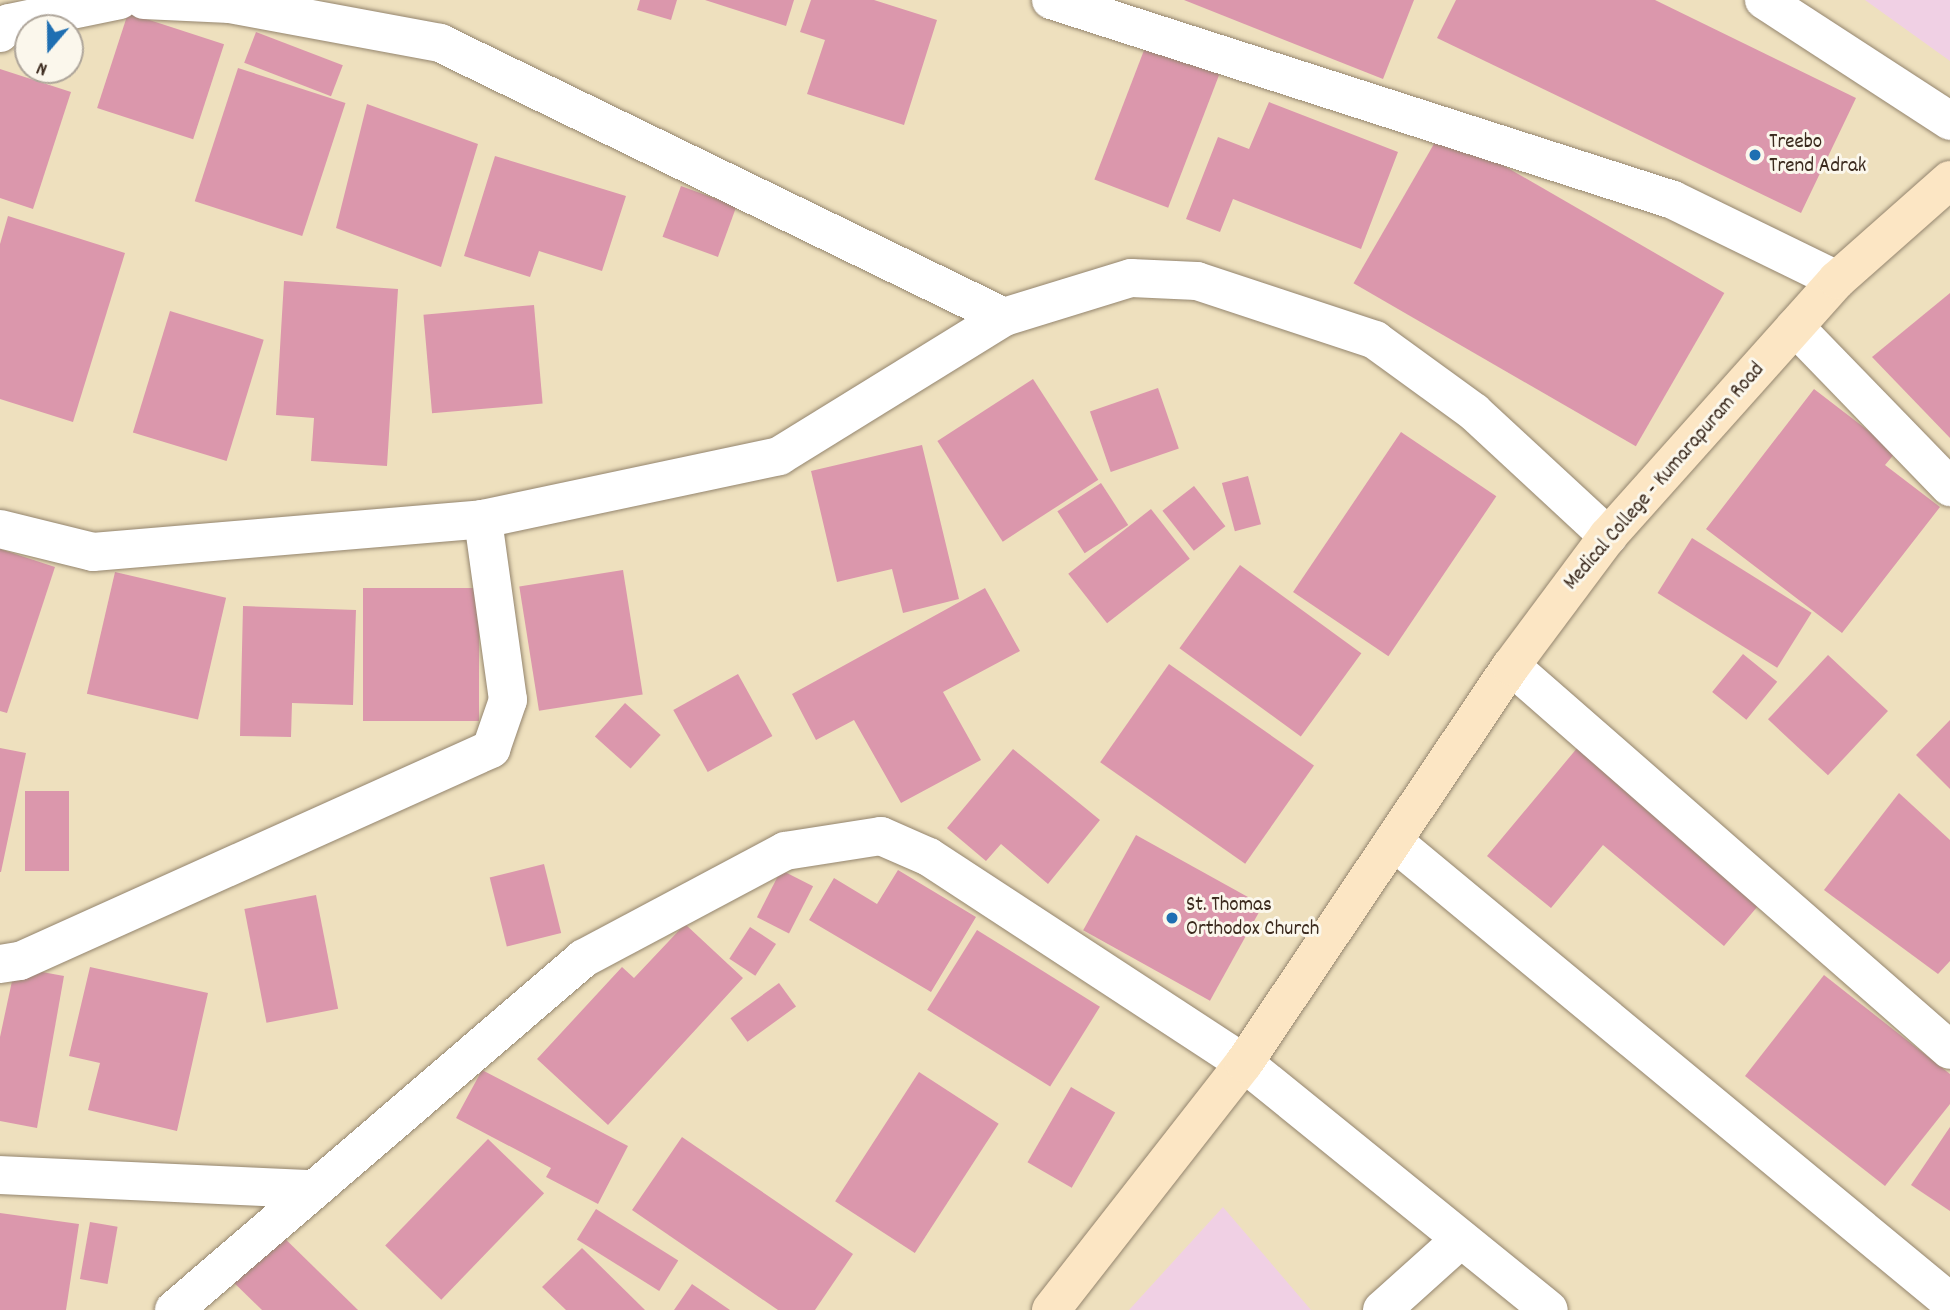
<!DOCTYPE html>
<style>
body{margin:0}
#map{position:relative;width:1950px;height:1310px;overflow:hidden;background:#eee0be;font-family:Dekko,sans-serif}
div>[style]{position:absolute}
.built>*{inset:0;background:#f0d0e4}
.building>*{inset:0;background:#db97ac;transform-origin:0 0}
.roads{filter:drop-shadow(0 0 2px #94856e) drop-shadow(0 0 2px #94856e)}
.minor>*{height:38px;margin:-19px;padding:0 19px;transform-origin:19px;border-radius:19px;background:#fff}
.secondary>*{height:38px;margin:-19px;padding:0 19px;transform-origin:19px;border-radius:19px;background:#fce6c4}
.dots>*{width:19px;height:19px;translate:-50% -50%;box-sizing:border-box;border:4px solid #fbf7ec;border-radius:50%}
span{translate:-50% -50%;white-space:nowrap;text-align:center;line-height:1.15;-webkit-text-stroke:6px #fbf7ec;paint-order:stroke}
.poi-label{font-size:21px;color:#3b2a1e}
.left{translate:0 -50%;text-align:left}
.street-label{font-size:21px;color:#3b2a1e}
.north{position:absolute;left:14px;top:14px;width:70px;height:70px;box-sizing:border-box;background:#fbf7ec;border:2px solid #aea59a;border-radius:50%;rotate:200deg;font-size:19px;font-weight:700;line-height:28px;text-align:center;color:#3b2a1e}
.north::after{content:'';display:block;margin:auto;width:24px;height:32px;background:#1f6fb2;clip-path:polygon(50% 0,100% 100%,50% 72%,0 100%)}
</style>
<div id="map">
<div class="built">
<div style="clip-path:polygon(1865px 0,1950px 0,1950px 61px)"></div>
<div style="clip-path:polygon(1223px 1207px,1311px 1310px,1129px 1310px)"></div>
</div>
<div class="building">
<div style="clip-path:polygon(640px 0,677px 0,671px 20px,637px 10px)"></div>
<div style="clip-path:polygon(705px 0,794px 0,786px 26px)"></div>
<div style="clip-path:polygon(811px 0,874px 0,937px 20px,904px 125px,807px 94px,825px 40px,800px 32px)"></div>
<div style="clip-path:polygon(1184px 0,1414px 0,1383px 79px)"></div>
<div style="clip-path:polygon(1456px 0,1655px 0,1856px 98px,1801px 213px,1437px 38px)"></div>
<div style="left:128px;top:13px;width:101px;height:100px;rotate:18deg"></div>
<div style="left:256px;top:32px;width:93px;height:33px;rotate:21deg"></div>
<div style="left:1151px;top:32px;width:79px;height:158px;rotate:21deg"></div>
<div style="left:238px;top:68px;width:113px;height:140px;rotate:18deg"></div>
<div style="clip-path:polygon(0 69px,71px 92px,33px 209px,0 198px)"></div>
<div style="clip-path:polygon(1269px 102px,1398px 152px,1361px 249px,1233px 199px,1220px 232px,1186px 219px,1218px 137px,1249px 149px)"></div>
<div style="clip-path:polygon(367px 104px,478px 144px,441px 267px,336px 228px)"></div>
<div style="left:1442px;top:130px;width:326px;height:177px;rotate:30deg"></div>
<div style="clip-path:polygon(495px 156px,626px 196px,602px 271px,539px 251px,530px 277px,464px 256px)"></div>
<div style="left:681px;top:186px;width:59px;height:54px;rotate:20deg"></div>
<div style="clip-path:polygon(8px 216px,125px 253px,73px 422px,0 399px,0 244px)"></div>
<div style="clip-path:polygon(284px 281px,398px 289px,387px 466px,311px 461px,314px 418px,276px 415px)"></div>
<div style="clip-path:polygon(1950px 293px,1950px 438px,1872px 357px)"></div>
<div style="left:534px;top:305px;width:99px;height:111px;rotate:85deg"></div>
<div style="left:170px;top:311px;width:98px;height:127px;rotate:17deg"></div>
<div style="left:1033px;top:379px;width:120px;height:114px;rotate:57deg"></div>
<div style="left:1158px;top:388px;width:64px;height:72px;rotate:71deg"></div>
<div style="clip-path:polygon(1814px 389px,1896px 452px,1885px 465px,1940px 507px,1842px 633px,1706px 529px)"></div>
<div style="left:1401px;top:432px;width:115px;height:193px;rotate:34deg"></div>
<div style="clip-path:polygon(922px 445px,959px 599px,903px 613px,892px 569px,837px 582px,811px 471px)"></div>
<div style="left:1248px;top:476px;width:50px;height:27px;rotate:75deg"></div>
<div style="left:1101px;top:483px;width:50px;height:52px;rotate:57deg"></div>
<div style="left:1194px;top:486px;width:51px;height:40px;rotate:52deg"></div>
<div style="left:1151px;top:509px;width:63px;height:105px;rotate:52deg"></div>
<div style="left:1692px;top:538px;width:141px;height:65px;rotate:32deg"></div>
<div style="clip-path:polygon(0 549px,55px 567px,7px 713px,0 711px)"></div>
<div style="left:1240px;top:565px;width:150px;height:103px;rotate:36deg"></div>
<div style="left:623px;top:570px;width:126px;height:105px;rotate:81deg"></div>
<div style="left:115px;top:572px;width:114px;height:125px;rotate:13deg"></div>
<div style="left:363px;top:588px;width:116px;height:133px"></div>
<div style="clip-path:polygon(985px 588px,1020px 651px,943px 692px,981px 760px,901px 803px,854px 720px,816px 740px,792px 694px)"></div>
<div style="clip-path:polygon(243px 606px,356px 610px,353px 705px,292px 703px,291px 737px,240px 736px)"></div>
<div style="left:1743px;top:654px;width:44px;height:49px;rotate:39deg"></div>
<div style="left:1828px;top:655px;width:82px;height:88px;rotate:43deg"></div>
<div style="left:1169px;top:664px;width:177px;height:120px;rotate:35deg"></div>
<div style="left:738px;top:674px;width:71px;height:74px;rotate:61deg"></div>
<div style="left:625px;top:703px;width:48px;height:45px;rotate:42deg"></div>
<div style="clip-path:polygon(1950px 720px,1950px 789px,1916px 755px)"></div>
<div style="clip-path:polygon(1578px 747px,1763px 900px,1724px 946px,1603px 845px,1551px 908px,1487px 856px)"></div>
<div style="clip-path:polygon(0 748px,26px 753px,1px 872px,0 872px)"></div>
<div style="clip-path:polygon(1013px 749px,1100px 820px,1048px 884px,1001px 844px,986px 861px,947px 828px)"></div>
<div style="left:25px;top:791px;width:44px;height:80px"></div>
<div style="clip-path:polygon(1899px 793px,1950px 840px,1950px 961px,1938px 974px,1824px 890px)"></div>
<div style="left:1136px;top:835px;width:145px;height:109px;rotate:29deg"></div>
<div style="left:544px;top:864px;width:71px;height:56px;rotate:76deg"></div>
<div style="left:781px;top:870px;width:36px;height:53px;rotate:27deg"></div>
<div style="clip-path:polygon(898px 870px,976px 917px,931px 992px,809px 920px,834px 878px,877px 904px)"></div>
<div style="left:316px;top:895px;width:116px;height:73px;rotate:79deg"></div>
<div style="clip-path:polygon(685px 924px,743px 978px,608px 1125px,537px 1059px,622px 967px,634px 978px)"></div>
<div style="left:750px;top:927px;width:31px;height:38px;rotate:33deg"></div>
<div style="left:977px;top:930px;width:145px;height:94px;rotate:32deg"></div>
<div style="clip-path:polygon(15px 967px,64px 976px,37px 1128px,0 1121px,0 1037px)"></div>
<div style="clip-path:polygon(90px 967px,208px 993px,177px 1131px,88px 1110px,100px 1063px,69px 1056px)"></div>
<div style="clip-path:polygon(1824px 975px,1950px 1074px,1950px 1104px,1885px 1186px,1745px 1076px)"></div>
<div style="left:779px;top:983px;width:29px;height:60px;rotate:54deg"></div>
<div style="clip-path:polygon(482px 1070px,628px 1146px,598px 1204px,546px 1177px,551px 1168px,456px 1118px)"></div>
<div style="left:919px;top:1072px;width:95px;height:154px;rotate:33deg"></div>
<div style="left:1071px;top:1087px;width:51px;height:87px;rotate:30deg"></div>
<div style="clip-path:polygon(1950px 1127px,1950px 1211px,1911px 1185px)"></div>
<div style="clip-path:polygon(682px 1137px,853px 1254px,815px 1310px,778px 1310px,632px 1210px)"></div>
<div style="left:488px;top:1139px;width:78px;height:148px;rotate:44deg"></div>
<div style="left:596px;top:1209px;width:97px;height:36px;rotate:32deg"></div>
<div style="clip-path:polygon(0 1213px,79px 1224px,66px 1310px,0 1310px)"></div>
<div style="left:90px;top:1222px;width:28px;height:58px;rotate:10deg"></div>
<div style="clip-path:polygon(273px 1227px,358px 1310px,262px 1310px,225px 1274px)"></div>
<div style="clip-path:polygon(582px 1248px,645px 1310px,566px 1310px,542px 1287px)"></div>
<div style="clip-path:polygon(692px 1284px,730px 1310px,674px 1310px)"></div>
</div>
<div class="roads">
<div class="minor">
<div style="left:144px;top:0;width:86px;rotate:2.7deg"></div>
<div style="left:230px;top:4px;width:214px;rotate:10.5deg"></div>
<div style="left:440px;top:43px;width:627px;rotate:25.91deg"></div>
<div style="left:1051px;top:0;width:653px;rotate:17.82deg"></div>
<div style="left:1673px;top:200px;width:182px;rotate:26deg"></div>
<div style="left:1764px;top:0;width:222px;rotate:33deg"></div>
<div style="left:0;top:33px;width:13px;rotate:-48deg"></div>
<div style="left:9px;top:23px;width:113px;rotate:-11.7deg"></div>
<div style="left:1795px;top:327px;width:223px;rotate:45.9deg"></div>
<div style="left:0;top:529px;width:96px;rotate:13.9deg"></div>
<div style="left:93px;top:552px;width:391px;rotate:-4.8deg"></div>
<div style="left:1511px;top:666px;width:583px;rotate:41.18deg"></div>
<div style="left:1393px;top:841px;width:723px;rotate:39.61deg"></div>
<div style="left:0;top:964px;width:20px;rotate:-9deg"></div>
<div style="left:20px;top:961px;width:517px;rotate:-24.23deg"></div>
<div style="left:491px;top:749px;width:52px;rotate:-70.9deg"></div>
<div style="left:508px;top:700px;width:183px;rotate:-97.9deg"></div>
<div style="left:483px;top:519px;width:303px;rotate:-12deg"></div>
<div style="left:779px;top:456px;width:264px;rotate:-31.7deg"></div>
<div style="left:1004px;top:317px;width:133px;rotate:-17.1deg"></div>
<div style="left:1131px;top:278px;width:66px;rotate:2.6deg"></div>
<div style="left:1197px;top:281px;width:188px;rotate:18.3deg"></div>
<div style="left:1375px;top:340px;width:122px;rotate:36deg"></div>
<div style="left:1474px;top:412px;width:183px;rotate:42.8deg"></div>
<div style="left:0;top:1175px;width:310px;rotate:2.6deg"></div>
<div style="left:174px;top:1310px;width:540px;rotate:-40.65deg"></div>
<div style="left:584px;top:958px;width:228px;rotate:-28deg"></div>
<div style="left:785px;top:851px;width:97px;rotate:-8.9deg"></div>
<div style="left:881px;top:836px;width:52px;rotate:23.6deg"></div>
<div style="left:929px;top:857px;width:376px;rotate:33.2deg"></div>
<div style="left:1244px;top:1063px;width:392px;rotate:39deg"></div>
<div style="left:1382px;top:1310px;width:106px;rotate:-41.9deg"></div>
</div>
<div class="secondary">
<div style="left:1051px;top:1310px;width:313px;rotate:-52deg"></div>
<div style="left:1244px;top:1063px;width:478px;rotate:-56.1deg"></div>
<div style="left:1511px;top:666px;width:162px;rotate:-53.3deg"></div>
<div style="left:1608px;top:536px;width:343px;rotate:-48.2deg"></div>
<div style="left:1837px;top:280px;width:151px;rotate:-41.5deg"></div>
</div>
</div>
<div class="dots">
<div style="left:1755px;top:155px;background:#1f6fb2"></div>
<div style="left:1172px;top:918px;background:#1f6fb2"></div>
</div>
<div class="poi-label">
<span class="left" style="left:1769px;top:155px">Treebo<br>Trend Adrak</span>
<span class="left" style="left:1186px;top:918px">St. Thomas<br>Orthodox Church</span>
</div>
<div class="street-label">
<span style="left:1665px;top:477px;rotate:-49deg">Medical College - Kumarapuram Road</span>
</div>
<div class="north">N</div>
</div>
